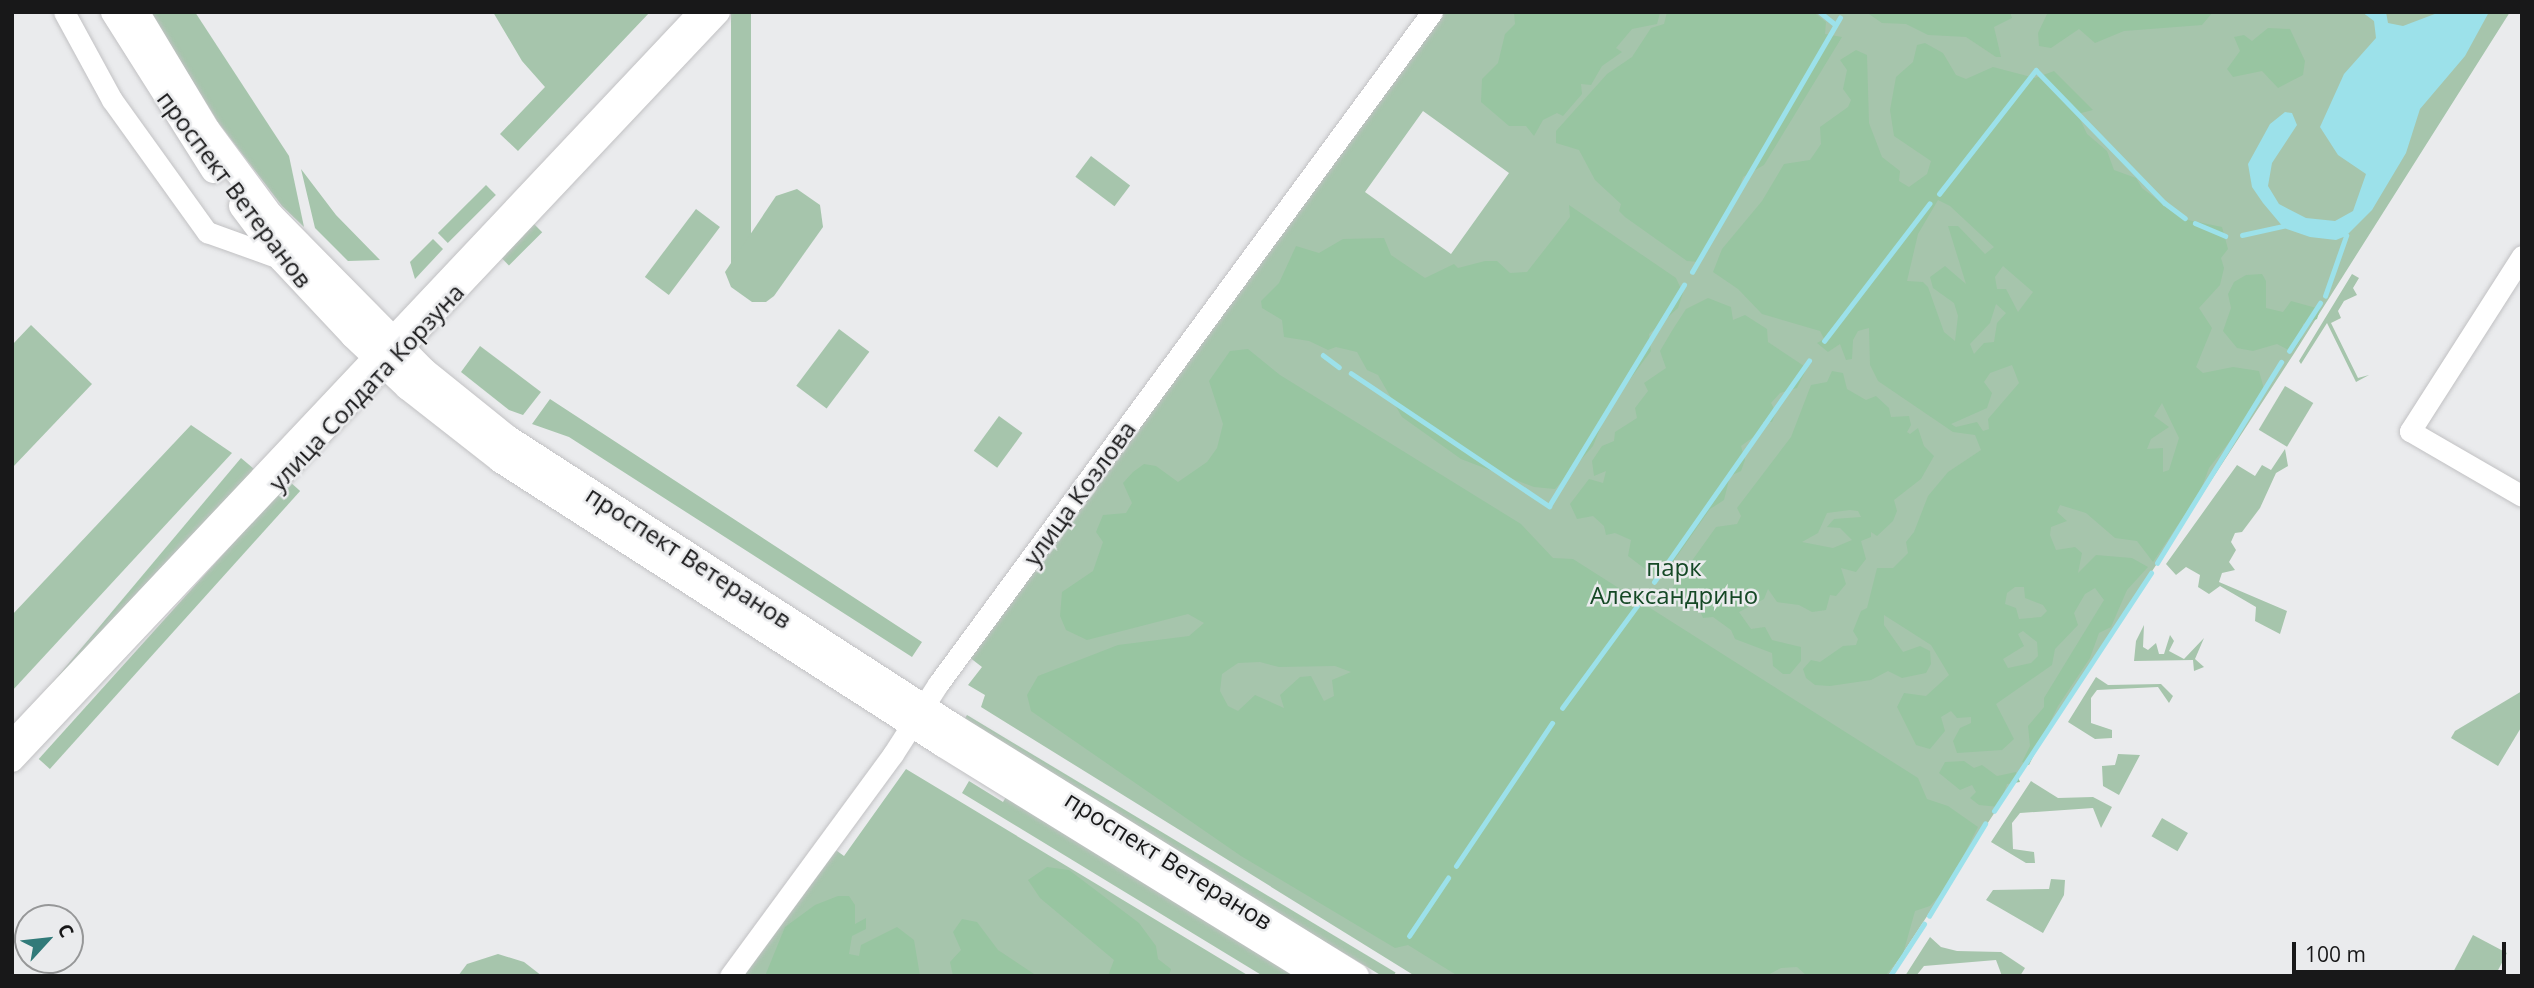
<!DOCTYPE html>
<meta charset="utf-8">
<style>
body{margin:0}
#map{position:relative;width:2534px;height:988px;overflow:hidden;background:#eaebed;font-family:"Open Sans",sans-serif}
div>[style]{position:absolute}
.green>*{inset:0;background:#a6c5ac;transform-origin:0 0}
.forest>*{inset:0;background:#98c5a1}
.water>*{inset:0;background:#9ce1ea}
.stream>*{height:4.5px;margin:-2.25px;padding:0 2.25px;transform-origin:2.25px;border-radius:2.25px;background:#9ce1ea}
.roads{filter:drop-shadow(0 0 2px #c1c1c3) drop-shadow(0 0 2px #c1c1c3)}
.minor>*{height:21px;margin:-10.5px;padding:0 10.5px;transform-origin:10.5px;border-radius:10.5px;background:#fff}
.major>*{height:26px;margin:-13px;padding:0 13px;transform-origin:13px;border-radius:13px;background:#fff}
span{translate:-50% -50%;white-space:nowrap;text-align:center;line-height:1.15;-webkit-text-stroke:5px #eaebed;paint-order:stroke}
.street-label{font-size:24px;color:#181819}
.park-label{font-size:24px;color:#154825}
.frame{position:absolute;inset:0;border:14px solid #181819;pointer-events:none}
.north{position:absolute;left:14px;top:904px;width:70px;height:70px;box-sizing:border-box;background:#eaebed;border:2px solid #969798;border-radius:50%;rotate:63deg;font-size:19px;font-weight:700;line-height:28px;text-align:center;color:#181819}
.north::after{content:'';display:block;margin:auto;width:24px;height:32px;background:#317a79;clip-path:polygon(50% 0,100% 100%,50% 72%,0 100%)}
.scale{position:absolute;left:2292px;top:942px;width:214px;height:32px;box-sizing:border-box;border:4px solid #181819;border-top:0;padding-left:9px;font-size:21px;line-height:24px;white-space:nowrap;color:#181819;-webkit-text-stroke:5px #eaebed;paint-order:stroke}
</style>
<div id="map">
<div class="green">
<div style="clip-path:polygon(150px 12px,195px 12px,289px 156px,304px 227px,282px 206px,218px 122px)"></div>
<div style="clip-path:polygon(493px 12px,650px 12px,518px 151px,500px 134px,545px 87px,522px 61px)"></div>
<div style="left:731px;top:12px;width:20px;height:274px"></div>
<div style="clip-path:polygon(evenodd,1441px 12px,2510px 12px,2295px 352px,1888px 976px,1415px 976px,981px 707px,985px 695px,968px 685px,982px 667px,969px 657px,1441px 12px,1423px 111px,1509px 173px,1451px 254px,1365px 192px,1423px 111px)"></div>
<div style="left:1091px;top:156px;width:49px;height:26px;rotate:37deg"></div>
<div style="clip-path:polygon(301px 169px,336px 215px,380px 260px,348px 261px,315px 228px)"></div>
<div style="left:486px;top:185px;width:14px;height:68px;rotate:45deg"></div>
<div style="clip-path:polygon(797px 189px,820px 205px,823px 227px,774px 296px,766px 302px,752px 302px,731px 287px,725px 272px,776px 196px)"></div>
<div style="left:696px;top:209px;width:30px;height:85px;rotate:37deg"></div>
<div style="left:533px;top:223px;width:13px;height:47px;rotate:45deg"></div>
<div style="clip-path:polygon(433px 239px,443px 249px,415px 279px,410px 262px)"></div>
<div style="clip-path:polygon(2352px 274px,2359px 278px,2353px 288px,2357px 295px,2344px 301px,2338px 311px,2341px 318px,2331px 323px,2358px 378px,2369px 375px,2356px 382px,2327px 323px,2301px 364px,2299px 361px)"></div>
<div style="clip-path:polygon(31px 325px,92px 384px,12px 468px,12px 345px)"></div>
<div style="left:839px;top:329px;width:38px;height:71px;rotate:37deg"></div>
<div style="clip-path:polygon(480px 346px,541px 392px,523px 415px,509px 410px,461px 372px)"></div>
<div style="left:2285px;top:386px;width:33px;height:51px;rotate:31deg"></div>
<div style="clip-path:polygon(550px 399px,922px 642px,912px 657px,569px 437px,532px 424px)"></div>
<div style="left:999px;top:416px;width:29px;height:43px;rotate:36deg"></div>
<div style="clip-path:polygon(191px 425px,232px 453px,12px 691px,12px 615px)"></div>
<div style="clip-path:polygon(2285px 449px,2288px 466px,2276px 473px,2260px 508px,2242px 532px,2235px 533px,2231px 542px,2236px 550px,2229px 562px,2235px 570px,2222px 573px,2219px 582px,2287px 611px,2280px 634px,2255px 621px,2256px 607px,2220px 586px,2209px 594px,2198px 587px,2200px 575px,2186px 567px,2176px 575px,2166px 564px,2237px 465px,2255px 476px,2262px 465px,2271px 470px)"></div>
<div style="left:241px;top:458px;width:17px;height:332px;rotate:40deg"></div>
<div style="left:289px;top:481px;width:15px;height:374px;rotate:42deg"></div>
<div style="clip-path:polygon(2144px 625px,2143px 647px,2148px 650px,2156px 643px,2159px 654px,2164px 654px,2170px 635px,2174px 641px,2169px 651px,2184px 659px,2204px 638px,2195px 659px,2204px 667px,2194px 671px,2193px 660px,2134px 661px,2136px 641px)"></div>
<div style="clip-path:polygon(2096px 677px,2108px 685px,2161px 684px,2173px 696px,2169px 703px,2158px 687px,2097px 690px,2091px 698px,2091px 723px,2112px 730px,2112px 738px,2095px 739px,2068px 722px)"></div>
<div style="clip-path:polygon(2522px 691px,2522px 726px,2498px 766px,2451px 738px,2455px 731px)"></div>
<div style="left:967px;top:715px;width:500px;height:10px;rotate:31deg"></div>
<div style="clip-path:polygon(2118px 754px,2140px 755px,2119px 795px,2103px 786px,2102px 766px,2115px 765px)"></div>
<div style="clip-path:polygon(906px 769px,1249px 976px,740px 976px,833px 848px,844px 856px)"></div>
<div style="clip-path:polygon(969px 781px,1003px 802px,1006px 797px,1299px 976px,1263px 976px,962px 793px)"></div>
<div style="clip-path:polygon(2031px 781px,2058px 798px,2093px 797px,2112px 807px,2101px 828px,2093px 808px,2020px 813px,2012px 823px,2013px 849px,2034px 852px,2035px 863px,2026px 863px,1991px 842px)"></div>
<div style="left:2162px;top:818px;width:30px;height:21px;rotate:30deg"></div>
<div style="clip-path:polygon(2051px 879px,2065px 880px,2064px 895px,2043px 933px,1986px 900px,1993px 890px,2049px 889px)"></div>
<div style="clip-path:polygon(2473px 935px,2507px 953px,2495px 976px,2451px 976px)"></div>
<div style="clip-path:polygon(1930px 937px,1941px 947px,1957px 951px,2001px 952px,2025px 968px,2020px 976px,2002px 976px,1996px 960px,1924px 966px,1916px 976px,1905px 976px)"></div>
<div style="clip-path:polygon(498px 954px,524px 962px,542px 976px,458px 976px,467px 964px)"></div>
</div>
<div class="forest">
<div style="clip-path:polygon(1514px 12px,1659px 12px,1660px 13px,1657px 24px,1632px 29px,1616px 48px,1622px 52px,1602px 66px,1591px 85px,1581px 84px,1582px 94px,1563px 116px,1557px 113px,1543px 120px,1534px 136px,1526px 126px,1509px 126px,1481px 102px,1482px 79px,1498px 63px,1505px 34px,1515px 24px)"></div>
<div style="clip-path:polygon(1667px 12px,1813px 12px,1826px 22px,1825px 34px,1842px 37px,1764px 165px,1743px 177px,1733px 207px,1700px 262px,1687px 261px,1625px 217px,1619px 211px,1621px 204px,1595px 180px,1579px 150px,1556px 143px,1556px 131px,1607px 74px,1632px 57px,1651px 28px,1664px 24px)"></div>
<div style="clip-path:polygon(1866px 12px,2010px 12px,2012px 18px,1994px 27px,2001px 57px,1996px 57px,1966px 37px,1928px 35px,1906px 24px,1882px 23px)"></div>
<div style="clip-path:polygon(2048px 12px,2213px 12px,2202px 25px,2124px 31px,2095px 43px,2079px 29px,2051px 48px,2039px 46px,2038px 33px)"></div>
<div style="clip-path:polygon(2268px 28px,2290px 29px,2305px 61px,2303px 75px,2278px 88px,2262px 71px,2233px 77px,2227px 69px,2240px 51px,2234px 37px,2244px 35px,2252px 41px)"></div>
<div style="clip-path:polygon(evenodd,1925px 43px,1943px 53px,1956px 75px,1966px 79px,1993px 67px,2035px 78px,2054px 71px,2093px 110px,2081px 113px,2080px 119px,2087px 134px,2107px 151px,2114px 170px,2136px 178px,2142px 188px,2183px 219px,2222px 227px,2228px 249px,2221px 258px,2224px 268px,2220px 285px,2199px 308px,2212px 328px,2196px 367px,2203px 373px,2233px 367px,2259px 371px,2264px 389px,2258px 405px,2209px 468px,2200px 492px,2153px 562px,2137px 541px,2115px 538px,2086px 513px,2060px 505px,2057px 512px,2067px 521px,2051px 527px,2050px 535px,2056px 550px,2075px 547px,2082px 553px,2078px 573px,2096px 555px,2132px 558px,2148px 567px,2127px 590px,2111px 627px,2099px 633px,2090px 658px,2058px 706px,2029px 765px,2022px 762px,2030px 746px,2028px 726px,2044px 707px,2044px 698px,2104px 600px,2095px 588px,2085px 594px,2074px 613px,2078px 625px,2055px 649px,2052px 665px,1996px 704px,2014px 739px,2002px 750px,1957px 753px,1953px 741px,1960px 728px,1971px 723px,1971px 717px,1957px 718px,1951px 711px,1941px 717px,1945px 731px,1930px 749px,1916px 745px,1897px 707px,1904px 693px,1926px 696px,1949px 675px,1931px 645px,1884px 615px,1884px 625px,1903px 652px,1920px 646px,1930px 651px,1931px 664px,1926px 673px,1902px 678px,1888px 671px,1871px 680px,1830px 686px,1815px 685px,1806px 678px,1803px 669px,1811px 660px,1820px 662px,1843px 646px,1856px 645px,1858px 639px,1853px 631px,1861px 611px,1867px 608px,1877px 568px,1893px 568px,1908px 553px,1906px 542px,1914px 532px,1928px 496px,1948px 472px,1981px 450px,1975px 435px,1953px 432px,1878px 381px,1870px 365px,1869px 328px,1858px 331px,1853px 340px,1852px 359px,1846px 360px,1840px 344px,1828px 352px,1817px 343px,1824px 339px,1820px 331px,1762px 314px,1738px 289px,1713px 272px,1722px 249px,1762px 201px,1784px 164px,1810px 160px,1821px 144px,1820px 127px,1848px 107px,1851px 100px,1843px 89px,1847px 70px,1840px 60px,1856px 50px,1867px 55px,1869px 123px,1882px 157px,1900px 171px,1899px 181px,1909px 187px,1927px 174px,1931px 161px,1894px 136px,1890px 110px,1896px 77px,1913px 62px,1917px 45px,1925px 43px,1938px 200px,1950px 206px,1994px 247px,1985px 254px,1958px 226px,1948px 226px,1966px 284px,1945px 266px,1930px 277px,1933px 288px,1954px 303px,1958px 316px,1955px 341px,1944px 332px,1928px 287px,1923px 282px,1907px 281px,1918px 234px,1938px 200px,1925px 43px,2003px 266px,2033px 292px,2018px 312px,2006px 289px,1997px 289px,1995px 277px,2003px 266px,1925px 43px,1996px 304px,2006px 313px,1997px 323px,1994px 342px,1984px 343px,1974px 354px,1970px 344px,1990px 323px,1996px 304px,1925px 43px,2012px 365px,2019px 383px,1988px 419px,1989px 429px,1983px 431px,1977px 422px,1956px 427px,1951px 424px,1987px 408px,1992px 393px,1984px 382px,1990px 373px,2012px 365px,1925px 43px,2162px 403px,2179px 438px,2169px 470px,2163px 472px,2163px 448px,2147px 449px,2151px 439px,2169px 427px,2154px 416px,2162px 403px,1925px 43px,2015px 587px,2024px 587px,2025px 598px,2043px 605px,2047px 611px,2041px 617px,2019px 619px,2016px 608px,2005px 604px,2007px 593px,2015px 587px,1925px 43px,2023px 631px,2037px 642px,2038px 656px,2031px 663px,2008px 668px,2003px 659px,2024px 646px,2018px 634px,2023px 631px)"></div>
<div style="clip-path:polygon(1569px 205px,1676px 278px,1683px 293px,1678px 308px,1649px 334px,1651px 351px,1608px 409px,1593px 446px,1555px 489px,1534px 487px,1461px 459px,1402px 417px,1378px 375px,1367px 370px,1357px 352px,1336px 347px,1328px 350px,1309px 341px,1284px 337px,1282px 320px,1262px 308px,1261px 301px,1279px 283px,1296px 246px,1319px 253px,1343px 239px,1384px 238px,1391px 255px,1425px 278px,1454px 264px,1458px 268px,1485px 261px,1497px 261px,1510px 273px,1527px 272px,1570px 217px)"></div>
<div style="clip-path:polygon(2262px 274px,2266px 281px,2266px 308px,2283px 312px,2291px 301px,2320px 309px,2317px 319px,2303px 324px,2301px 340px,2292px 352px,2277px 344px,2253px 351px,2237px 348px,2223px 331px,2231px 308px,2228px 294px,2234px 282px,2246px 275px)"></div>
<div style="clip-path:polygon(1708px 298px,1731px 307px,1733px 320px,1745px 315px,1767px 329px,1768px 342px,1807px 368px,1797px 388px,1780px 393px,1771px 403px,1776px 412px,1772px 422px,1763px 422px,1763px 430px,1741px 446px,1745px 460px,1741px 471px,1730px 476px,1724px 500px,1710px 509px,1668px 569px,1653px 575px,1628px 556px,1631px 540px,1615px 533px,1606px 535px,1604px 526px,1593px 516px,1577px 519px,1570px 504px,1589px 479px,1603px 483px,1606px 471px,1594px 476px,1592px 461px,1602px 446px,1614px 441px,1615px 432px,1637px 418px,1635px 408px,1648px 391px,1644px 383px,1666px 368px,1660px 351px,1673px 329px,1686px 309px)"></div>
<div style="clip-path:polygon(evenodd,1248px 349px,1280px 375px,1521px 524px,1553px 558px,1573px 559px,1918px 778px,1927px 799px,1948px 806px,1978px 827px,1948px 886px,1930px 906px,1915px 911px,1903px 954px,1885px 976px,1807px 976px,1797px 967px,1781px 968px,1766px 976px,1458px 976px,1408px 945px,1395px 948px,1241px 856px,1031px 711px,1027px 695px,1038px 676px,1118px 645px,1189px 636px,1204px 623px,1188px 614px,1087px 640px,1066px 630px,1060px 616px,1062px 592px,1093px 571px,1103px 542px,1096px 532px,1103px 515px,1126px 513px,1132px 503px,1123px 483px,1133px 472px,1144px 464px,1156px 466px,1178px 482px,1207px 462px,1217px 448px,1223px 424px,1209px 381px,1230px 351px,1248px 349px,1260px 662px,1279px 667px,1335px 666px,1351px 672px,1332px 680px,1334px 696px,1324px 701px,1311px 676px,1300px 677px,1280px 695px,1284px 708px,1255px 695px,1238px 711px,1228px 706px,1220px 691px,1222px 674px,1238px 663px,1260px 662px)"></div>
<div style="clip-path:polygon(evenodd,1832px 371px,1843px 373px,1847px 389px,1866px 400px,1876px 396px,1889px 408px,1891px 417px,1909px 416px,1911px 425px,1907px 432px,1910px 434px,1918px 428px,1924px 446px,1934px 456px,1921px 479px,1894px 500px,1897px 511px,1893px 521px,1877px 536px,1871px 532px,1871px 537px,1861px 541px,1866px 559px,1856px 572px,1841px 568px,1846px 584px,1836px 596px,1830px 595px,1826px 610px,1812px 612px,1799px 605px,1777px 602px,1768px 589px,1764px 599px,1739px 612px,1751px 629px,1765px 627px,1772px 640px,1801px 647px,1801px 661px,1790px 674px,1783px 674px,1773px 666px,1772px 653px,1735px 639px,1731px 630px,1713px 617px,1703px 618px,1700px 611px,1683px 604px,1671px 590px,1716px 527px,1737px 524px,1741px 516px,1737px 508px,1791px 437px,1811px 385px,1827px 382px,1832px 371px,1850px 510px,1858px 511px,1861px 517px,1834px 519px,1827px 527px,1840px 528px,1852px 540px,1833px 548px,1802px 542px,1818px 533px,1827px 513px,1850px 510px)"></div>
<div style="clip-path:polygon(1964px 761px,1974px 768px,1982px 765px,1997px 776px,2016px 772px,2020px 782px,2007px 784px,1999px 807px,1979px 805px,1970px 798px,1976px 792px,1972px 785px,1960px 790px,1939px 773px,1945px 762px)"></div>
<div style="clip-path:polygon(1047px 867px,1069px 870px,1139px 923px,1156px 946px,1158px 959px,1171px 969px,1169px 976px,1108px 976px,1114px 960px,1040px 898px,1028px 880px)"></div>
<div style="clip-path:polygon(838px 896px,849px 896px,855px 905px,855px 924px,866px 918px,866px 929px,852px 936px,849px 954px,859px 956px,861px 945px,897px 927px,914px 940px,920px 976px,765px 976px,785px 927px,815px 905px)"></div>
<div style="clip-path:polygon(962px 919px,977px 922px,998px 950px,1037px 976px,953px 976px,950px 962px,961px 950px,953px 932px)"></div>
</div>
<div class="water">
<div style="clip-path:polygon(2362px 12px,2386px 12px,2388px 23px,2403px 26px,2440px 12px,2489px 12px,2465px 56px,2420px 109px,2406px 153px,2372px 210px,2346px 236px,2336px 240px,2310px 237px,2284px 228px,2263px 203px,2252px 187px,2248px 164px,2270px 124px,2285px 112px,2292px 113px,2297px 125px,2272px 163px,2268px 186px,2279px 204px,2306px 218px,2335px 221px,2353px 211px,2366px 174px,2338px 155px,2320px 127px,2344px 74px,2376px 38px,2374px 21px)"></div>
</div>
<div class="stream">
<div style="left:1820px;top:12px;width:19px;rotate:39deg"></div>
<div style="left:1939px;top:194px;width:157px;rotate:-52deg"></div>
<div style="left:2036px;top:70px;width:185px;rotate:45.9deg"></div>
<div style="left:2165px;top:203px;width:25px;rotate:37deg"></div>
<div style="left:2195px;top:223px;width:33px;rotate:23deg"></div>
<div style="left:2242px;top:235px;width:42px;rotate:-12.4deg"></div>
<div style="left:1692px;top:272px;width:294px;rotate:-59.8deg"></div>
<div style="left:2325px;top:296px;width:64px;rotate:-70.7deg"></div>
<div style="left:1824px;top:341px;width:173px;rotate:-52.5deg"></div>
<div style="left:2289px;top:351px;width:57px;rotate:-57.1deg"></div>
<div style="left:1323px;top:355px;width:20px;rotate:37deg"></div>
<div style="left:1351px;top:373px;width:239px;rotate:33.9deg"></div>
<div style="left:1549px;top:506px;width:259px;rotate:-58.6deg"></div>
<div style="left:2157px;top:563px;width:236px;rotate:-58.3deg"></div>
<div style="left:1654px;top:582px;width:270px;rotate:-55deg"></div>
<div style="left:1562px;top:708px;width:127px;rotate:-53.7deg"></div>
<div style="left:1994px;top:811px;width:285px;rotate:-56.6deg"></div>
<div style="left:1456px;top:866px;width:172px;rotate:-56.1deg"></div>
<div style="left:1929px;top:916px;width:108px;rotate:-58.7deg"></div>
<div style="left:1409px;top:936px;width:70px;rotate:-56.1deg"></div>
<div style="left:1890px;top:976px;width:62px;rotate:-56.8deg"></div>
</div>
<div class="roads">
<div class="minor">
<div style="left:64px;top:12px;width:100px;rotate:61.4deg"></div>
<div style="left:112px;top:100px;width:163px;rotate:54.3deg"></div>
<div style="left:207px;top:232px;width:80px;rotate:19.8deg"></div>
<div style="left:2522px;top:256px;width:208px;rotate:122.6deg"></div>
<div style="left:2410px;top:431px;width:129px;rotate:30.1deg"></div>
<div style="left:12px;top:740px;width:1000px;rotate:-46.7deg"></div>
<div style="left:12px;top:761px;width:1030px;rotate:-46.65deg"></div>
<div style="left:730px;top:976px;width:275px;rotate:-53.7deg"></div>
<div style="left:893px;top:754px;width:83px;rotate:-57.3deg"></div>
<div style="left:938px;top:684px;width:834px;rotate:-53.68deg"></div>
</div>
<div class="major">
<div style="left:114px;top:12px;width:187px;rotate:57.7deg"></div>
<div style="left:136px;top:12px;width:138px;rotate:59deg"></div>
<div style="left:207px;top:130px;width:106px;rotate:53.5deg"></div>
<div style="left:270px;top:215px;width:219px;rotate:45.4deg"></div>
<div style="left:424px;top:371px;width:107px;rotate:38.9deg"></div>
<div style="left:507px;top:438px;width:532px;rotate:32.88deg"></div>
<div style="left:954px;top:727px;width:473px;rotate:31.8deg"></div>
<div style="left:242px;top:206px;width:66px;rotate:53deg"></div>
<div style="left:282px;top:259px;width:104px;rotate:46.9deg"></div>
<div style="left:353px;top:335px;width:76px;rotate:43.4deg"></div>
<div style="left:408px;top:387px;width:118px;rotate:38.1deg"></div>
<div style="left:501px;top:460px;width:525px;rotate:32.72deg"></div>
<div style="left:943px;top:744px;width:442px;rotate:31.7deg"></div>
</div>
</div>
<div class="street-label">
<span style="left:235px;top:189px;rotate:53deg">проспект Ветеранов</span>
<span style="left:366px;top:387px;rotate:-47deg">улица Солдата Корзуна</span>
<span style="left:1079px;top:493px;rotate:-54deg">улица Козлова</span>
<span style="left:689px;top:557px;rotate:33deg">проспект Ветеранов</span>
<span style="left:1169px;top:860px;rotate:32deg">проспект Ветеранов</span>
</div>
<div class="park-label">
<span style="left:1674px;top:581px">парк<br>Александрино</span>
</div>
<div class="frame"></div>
<div class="north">С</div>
<div class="scale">100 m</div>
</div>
